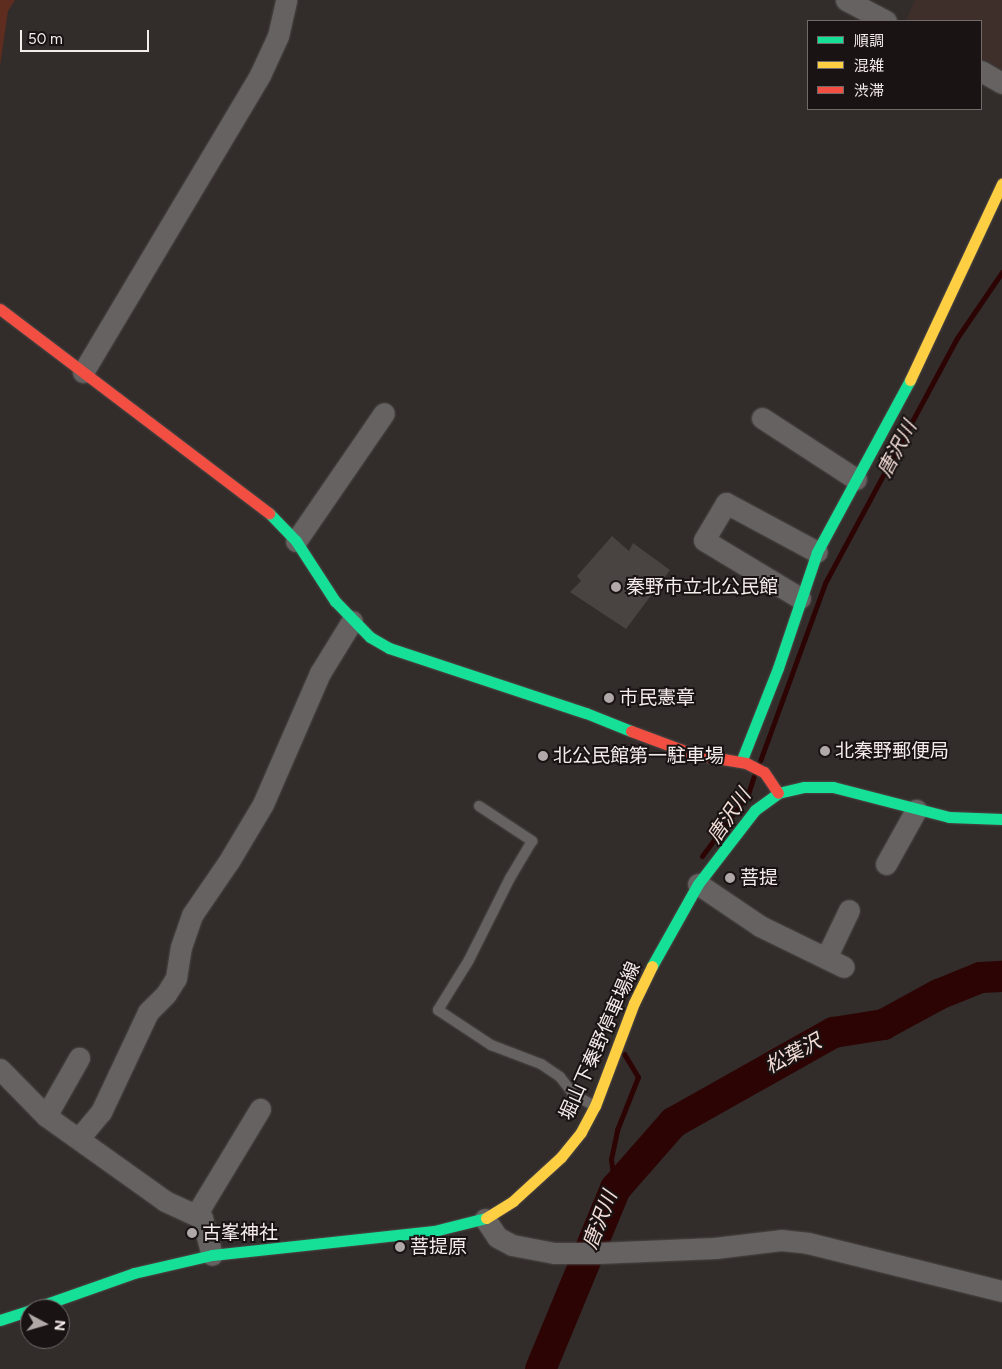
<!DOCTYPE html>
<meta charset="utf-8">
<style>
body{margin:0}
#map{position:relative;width:1002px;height:1369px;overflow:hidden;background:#322c2a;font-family:Figtree,"Noto Sans JP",sans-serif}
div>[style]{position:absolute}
.built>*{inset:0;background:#3f2f2a}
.green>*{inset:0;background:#5f2d20}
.stream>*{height:5px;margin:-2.5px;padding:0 2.5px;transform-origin:2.5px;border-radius:2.5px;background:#2d0404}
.river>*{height:31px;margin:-15.5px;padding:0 15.5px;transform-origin:15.5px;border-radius:15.5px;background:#2d0404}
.building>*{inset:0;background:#494342}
.roads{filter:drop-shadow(0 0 1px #4c4846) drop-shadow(0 0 1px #4c4846)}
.lane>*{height:10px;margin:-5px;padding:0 5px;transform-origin:5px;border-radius:5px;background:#656261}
.street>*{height:21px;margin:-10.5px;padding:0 10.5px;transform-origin:10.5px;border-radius:10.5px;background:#656261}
.fast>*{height:11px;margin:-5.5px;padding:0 5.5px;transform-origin:5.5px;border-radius:5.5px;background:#16e098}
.slow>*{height:11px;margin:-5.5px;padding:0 5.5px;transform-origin:5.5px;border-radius:5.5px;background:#ffcf43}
.jam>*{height:11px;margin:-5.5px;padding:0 5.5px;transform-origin:5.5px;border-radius:5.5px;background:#f24e42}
.dots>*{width:14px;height:14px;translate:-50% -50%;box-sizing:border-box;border:2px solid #191413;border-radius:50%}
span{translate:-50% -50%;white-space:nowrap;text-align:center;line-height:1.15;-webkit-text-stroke:4px #191413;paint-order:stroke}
.poi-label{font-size:19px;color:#f4ecea}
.left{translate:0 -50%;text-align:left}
.street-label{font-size:19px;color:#f4ecea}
.water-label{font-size:20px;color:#f4ddd7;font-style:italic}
.legend{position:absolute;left:807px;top:20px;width:175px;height:90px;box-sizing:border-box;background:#191413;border:1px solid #716a69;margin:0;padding:6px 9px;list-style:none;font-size:15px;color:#f4ecea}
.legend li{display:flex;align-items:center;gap:10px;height:25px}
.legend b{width:25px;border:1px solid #716a69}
.north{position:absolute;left:20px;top:1299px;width:50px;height:50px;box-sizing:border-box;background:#191413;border:1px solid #716a69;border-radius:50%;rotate:96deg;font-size:14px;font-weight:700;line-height:20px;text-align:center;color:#f4ecea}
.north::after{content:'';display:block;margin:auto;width:18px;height:22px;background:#b0a9a7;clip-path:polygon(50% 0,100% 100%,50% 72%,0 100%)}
.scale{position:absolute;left:20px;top:30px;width:129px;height:22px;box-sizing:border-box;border:2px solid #f4ecea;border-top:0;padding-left:6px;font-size:15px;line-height:18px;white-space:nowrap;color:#f4ecea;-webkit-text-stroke:4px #191413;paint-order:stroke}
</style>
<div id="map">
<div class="built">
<div style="clip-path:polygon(915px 0,1002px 0,1002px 69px,981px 58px,981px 21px,909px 21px,906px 20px)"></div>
</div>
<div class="green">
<div style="clip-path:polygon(0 0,15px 0,8px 11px,0 66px)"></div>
</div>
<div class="stream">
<div style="left:760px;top:761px;width:189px;rotate:-69.9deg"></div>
<div style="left:825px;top:583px;width:278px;rotate:-61.7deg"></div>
<div style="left:957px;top:338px;width:80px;rotate:-55.7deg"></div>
<div style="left:702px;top:856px;width:77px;rotate:-53.4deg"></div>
<div style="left:748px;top:794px;width:19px;rotate:-72deg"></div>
<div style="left:615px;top:1188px;width:29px;rotate:-98deg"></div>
<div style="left:611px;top:1159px;width:30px;rotate:-78deg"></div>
<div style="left:617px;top:1130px;width:57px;rotate:-68.4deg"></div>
<div style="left:638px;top:1077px;width:27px;rotate:-121deg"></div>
</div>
<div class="river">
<div style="left:540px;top:1369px;width:196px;rotate:-67.5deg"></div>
<div style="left:615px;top:1188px;width:88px;rotate:-48.7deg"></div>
<div style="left:673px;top:1122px;width:184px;rotate:-29.4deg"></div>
<div style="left:833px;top:1032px;width:51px;rotate:-9.1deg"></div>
<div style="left:883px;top:1024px;width:63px;rotate:-28.6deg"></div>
<div style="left:938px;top:994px;width:45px;rotate:-22deg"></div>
<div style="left:980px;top:977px;width:22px;rotate:-3deg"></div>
</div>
<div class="building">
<div style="clip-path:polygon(612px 536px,629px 551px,633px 543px,670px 570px,626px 629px,570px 592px,581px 581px,577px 576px)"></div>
</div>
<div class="roads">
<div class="lane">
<div style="left:479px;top:806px;width:64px;rotate:33.4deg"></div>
<div style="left:532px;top:841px;width:43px;rotate:120.7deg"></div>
<div style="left:510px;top:878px;width:92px;rotate:116.6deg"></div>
<div style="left:469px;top:960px;width:59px;rotate:121.8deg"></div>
<div style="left:438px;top:1010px;width:64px;rotate:33.4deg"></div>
<div style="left:491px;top:1045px;width:53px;rotate:20.8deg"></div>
<div style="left:541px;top:1064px;width:23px;rotate:34deg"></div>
<div style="left:560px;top:1077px;width:23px;rotate:52deg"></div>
<div style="left:574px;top:1095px;width:21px;rotate:28deg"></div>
</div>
<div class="street">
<div style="left:846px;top:0;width:45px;rotate:27.7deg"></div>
<div style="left:981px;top:71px;width:24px;rotate:30deg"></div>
<div style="left:83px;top:372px;width:346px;rotate:-59.2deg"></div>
<div style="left:260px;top:75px;width:43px;rotate:-65.2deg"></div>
<div style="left:278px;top:36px;width:37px;rotate:-77deg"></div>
<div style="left:762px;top:418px;width:112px;rotate:33deg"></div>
<div style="left:296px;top:541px;width:155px;rotate:-55.5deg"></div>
<div style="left:800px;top:598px;width:112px;rotate:-148.9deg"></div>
<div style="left:704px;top:540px;width:43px;rotate:-59.3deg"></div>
<div style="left:726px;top:503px;width:103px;rotate:28.3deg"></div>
<div style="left:886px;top:864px;width:62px;rotate:-60.9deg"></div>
<div style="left:698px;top:884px;width:75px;rotate:34.1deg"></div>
<div style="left:760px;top:926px;width:93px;rotate:26deg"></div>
<div style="left:826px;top:958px;width:53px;rotate:-64.4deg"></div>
<div style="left:0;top:1069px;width:66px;rotate:45.6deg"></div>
<div style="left:46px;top:1116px;width:146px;rotate:35.5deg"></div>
<div style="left:165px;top:1201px;width:41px;rotate:24.7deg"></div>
<div style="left:202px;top:1218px;width:38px;rotate:75deg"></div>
<div style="left:46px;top:1116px;width:67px;rotate:-60.4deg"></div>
<div style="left:79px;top:1138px;width:34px;rotate:-50deg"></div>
<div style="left:101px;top:1112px;width:110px;rotate:-64.8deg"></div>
<div style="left:148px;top:1012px;width:25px;rotate:-45deg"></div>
<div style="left:166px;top:994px;width:19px;rotate:-58deg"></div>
<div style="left:176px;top:978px;width:31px;rotate:-81deg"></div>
<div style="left:181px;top:947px;width:34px;rotate:-71deg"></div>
<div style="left:192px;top:915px;width:65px;rotate:-55.6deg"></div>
<div style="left:229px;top:861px;width:66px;rotate:-59.2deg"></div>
<div style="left:263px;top:804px;width:143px;rotate:-66.5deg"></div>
<div style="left:320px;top:673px;width:61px;rotate:-58.4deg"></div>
<div style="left:196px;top:1215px;width:124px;rotate:-58.9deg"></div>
<div style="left:485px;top:1219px;width:22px;rotate:56deg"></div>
<div style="left:497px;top:1237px;width:17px;rotate:28deg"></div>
<div style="left:512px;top:1245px;width:43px;rotate:10.8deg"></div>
<div style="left:554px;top:1253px;width:43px"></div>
<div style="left:597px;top:1253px;width:118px;rotate:-2.4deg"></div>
<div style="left:715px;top:1248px;width:66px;rotate:-6.9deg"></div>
<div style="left:781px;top:1240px;width:27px;rotate:6deg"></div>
<div style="left:808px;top:1243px;width:200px;rotate:13.9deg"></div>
</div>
<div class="fast">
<div style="left:269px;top:513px;width:39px;rotate:46deg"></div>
<div style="left:296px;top:541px;width:72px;rotate:57deg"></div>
<div style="left:335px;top:601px;width:50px;rotate:45.8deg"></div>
<div style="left:370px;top:637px;width:22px;rotate:30deg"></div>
<div style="left:389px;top:648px;width:207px;rotate:18.3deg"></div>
<div style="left:586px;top:713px;width:48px;rotate:21.8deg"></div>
<div style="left:741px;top:762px;width:101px;rotate:-68.5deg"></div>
<div style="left:778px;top:668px;width:122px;rotate:-71.4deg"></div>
<div style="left:817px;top:552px;width:196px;rotate:-61.6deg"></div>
<div style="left:652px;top:966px;width:94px;rotate:-60.7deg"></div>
<div style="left:698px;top:884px;width:93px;rotate:-52.4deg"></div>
<div style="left:755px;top:810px;width:29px;rotate:-36deg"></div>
<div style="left:778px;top:793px;width:27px;rotate:-13deg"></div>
<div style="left:804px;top:787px;width:29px"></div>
<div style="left:833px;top:787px;width:120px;rotate:14.5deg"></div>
<div style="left:949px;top:817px;width:53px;rotate:2.2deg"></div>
<div style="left:32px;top:1309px;width:108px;rotate:-19.4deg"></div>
<div style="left:134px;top:1273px;width:80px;rotate:-13deg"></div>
<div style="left:212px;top:1255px;width:223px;rotate:-6.2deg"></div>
<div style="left:434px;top:1231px;width:54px;rotate:-14deg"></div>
<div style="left:0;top:1320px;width:32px;rotate:-18deg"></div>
</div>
<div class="slow">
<div style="left:910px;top:380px;width:217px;rotate:-64.9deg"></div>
<div style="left:486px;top:1218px;width:32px;rotate:-32deg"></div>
<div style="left:513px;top:1201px;width:65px;rotate:-42.5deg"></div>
<div style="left:561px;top:1157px;width:32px;rotate:-51deg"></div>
<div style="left:581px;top:1132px;width:30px;rotate:-62deg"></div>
<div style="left:595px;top:1106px;width:110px;rotate:-69.3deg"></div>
<div style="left:634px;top:1003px;width:41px;rotate:-64.1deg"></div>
</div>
<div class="jam">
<div style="left:0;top:309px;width:338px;rotate:37.2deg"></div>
<div style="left:631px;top:731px;width:66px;rotate:20.4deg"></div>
<div style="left:693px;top:754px;width:54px;rotate:9.6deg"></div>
<div style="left:746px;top:763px;width:20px;rotate:27deg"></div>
<div style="left:764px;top:772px;width:25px;rotate:56deg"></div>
</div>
</div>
<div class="dots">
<div style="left:616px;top:587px;background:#b0a9a7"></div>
<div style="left:609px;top:698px;background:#b0a9a7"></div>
<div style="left:825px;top:751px;background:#b0a9a7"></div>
<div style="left:543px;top:756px;background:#b0a9a7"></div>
<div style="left:730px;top:878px;background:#b0a9a7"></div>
<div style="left:192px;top:1233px;background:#b0a9a7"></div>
<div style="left:400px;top:1247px;background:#b0a9a7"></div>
</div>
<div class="poi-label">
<span class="left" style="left:626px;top:587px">秦野市立北公民館</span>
<span class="left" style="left:619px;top:698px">市民憲章</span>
<span class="left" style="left:835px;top:751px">北秦野郵便局</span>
<span class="left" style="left:553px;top:756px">北公民館第一駐車場</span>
<span class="left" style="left:740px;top:878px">菩提</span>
<span class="left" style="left:202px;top:1233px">古峯神社</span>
<span class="left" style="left:410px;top:1247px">菩提原</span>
</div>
<div class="street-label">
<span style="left:600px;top:1041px;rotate:-66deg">堀山下秦野停車場線</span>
</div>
<div class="water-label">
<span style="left:897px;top:449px;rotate:-62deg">唐沢川</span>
<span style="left:729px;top:816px;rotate:-56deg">唐沢川</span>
<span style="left:793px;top:1054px;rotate:-28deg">松葉沢</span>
<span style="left:600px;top:1220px;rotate:-69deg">唐沢川</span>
</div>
<ul class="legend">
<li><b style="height:6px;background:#16e098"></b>順調</li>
<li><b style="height:6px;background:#ffcf43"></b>混雑</li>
<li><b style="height:6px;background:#f24e42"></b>渋滞</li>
</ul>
<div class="north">N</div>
<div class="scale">50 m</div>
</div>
